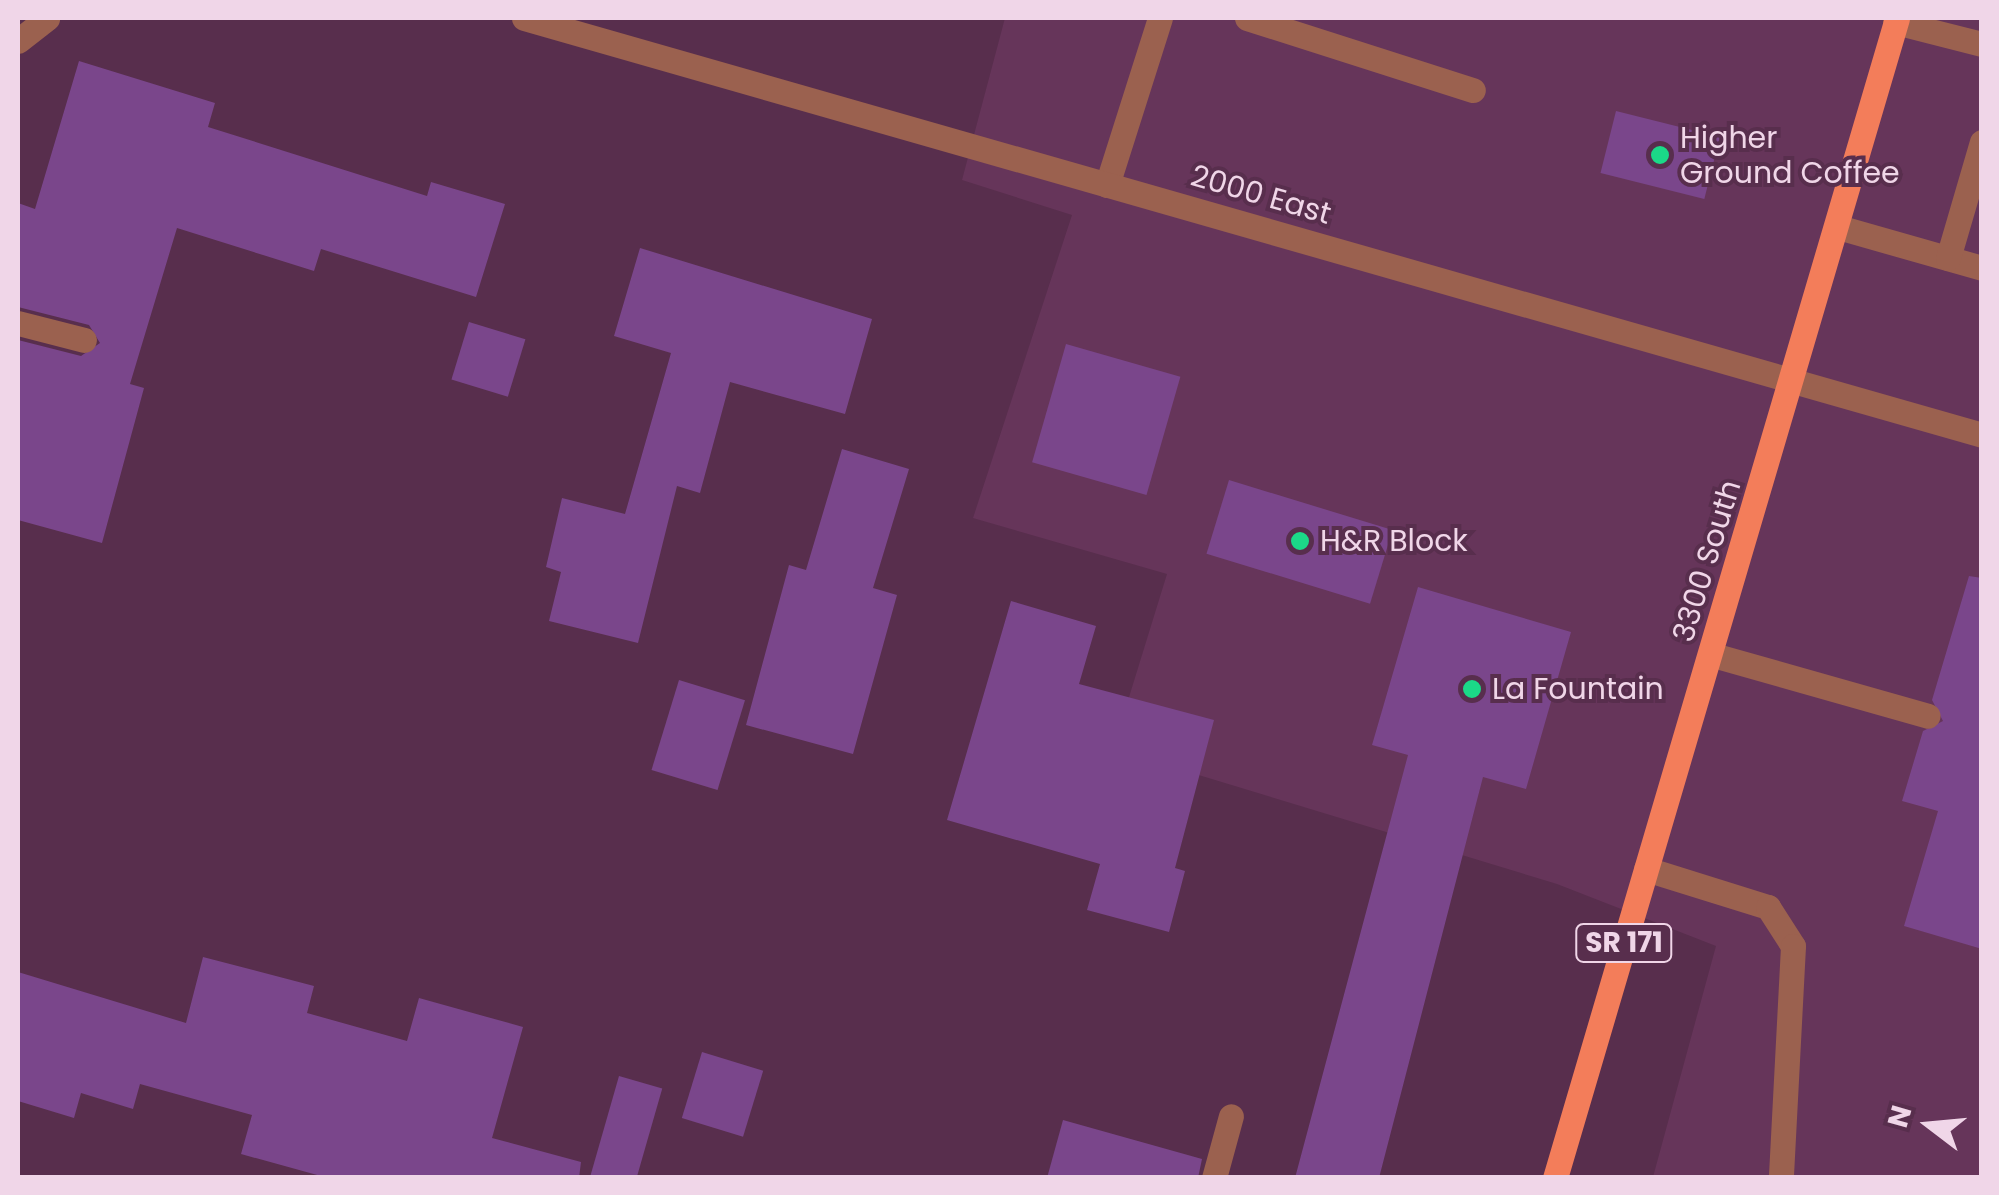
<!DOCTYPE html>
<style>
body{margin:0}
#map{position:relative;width:1999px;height:1195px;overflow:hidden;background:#582e4d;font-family:Poppins,sans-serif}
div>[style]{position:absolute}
.built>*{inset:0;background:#66355a}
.building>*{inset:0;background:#7a468b;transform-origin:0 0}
.service>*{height:25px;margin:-12.5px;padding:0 12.5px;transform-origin:12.5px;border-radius:12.5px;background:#9b614f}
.minor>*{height:25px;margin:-12.5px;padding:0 12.5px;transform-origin:12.5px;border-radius:12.5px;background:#9b614f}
.tertiary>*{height:25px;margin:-12.5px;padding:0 12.5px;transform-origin:12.5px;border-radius:12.5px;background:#9b614f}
.primary>*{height:25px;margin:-12.5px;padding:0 12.5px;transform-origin:12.5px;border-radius:12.5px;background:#f37d5a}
.dots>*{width:28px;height:28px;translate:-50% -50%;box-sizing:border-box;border:5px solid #582e4d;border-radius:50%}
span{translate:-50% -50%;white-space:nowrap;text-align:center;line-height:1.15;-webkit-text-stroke:8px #582e4d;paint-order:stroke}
.shield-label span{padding:2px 8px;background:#582e4d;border:2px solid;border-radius:8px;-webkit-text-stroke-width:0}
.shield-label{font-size:28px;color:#f0d6e8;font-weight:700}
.poi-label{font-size:30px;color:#f0d6e8}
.left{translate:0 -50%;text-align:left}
.street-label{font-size:30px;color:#f0d6e8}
.frame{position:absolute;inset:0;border:20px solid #f0d6e8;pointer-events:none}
.north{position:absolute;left:1879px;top:1075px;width:100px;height:100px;-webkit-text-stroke:8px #582e4d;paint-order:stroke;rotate:286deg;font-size:28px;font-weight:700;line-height:40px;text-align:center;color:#f0d6e8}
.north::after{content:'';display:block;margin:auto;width:35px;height:45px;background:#f0d6e8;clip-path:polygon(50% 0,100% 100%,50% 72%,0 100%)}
</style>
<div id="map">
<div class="built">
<div style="clip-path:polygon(1005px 18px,1981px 18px,1981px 1177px,1653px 1177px,1716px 946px,1557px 884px,1113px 749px,1167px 574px,973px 518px,1072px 215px,962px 180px)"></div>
</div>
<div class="building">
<div style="clip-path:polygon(79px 61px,215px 103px,208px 127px,427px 196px,431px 182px,505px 204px,476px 297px,321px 249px,314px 271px,177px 228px,130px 384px,144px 388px,102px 543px,18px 520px,18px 340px,81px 356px,100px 343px,89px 325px,18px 307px,18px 203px,35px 209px)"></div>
<div style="left:1616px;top:111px;width:107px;height:64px;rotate:14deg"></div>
<div style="clip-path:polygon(640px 248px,872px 319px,845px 414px,730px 382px,700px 493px,677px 486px,638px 643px,549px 621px,561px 572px,546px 567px,562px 498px,625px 514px,671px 353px,614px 336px)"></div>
<div style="left:469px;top:322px;width:59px;height:60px;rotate:17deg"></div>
<div style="left:1066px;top:344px;width:119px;height:123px;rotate:16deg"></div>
<div style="clip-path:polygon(842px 449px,909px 469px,873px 588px,897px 595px,853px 754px,746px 725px,789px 565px,806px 570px)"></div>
<div style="left:1229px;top:480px;width:171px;height:77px;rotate:17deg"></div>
<div style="clip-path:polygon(1969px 576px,1982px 578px,1982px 949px,1904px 926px,1938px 811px,1902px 801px,1923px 731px,1943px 721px,1932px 700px)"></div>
<div style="clip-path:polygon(1418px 587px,1571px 632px,1526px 789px,1483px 777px,1379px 1178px,1295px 1178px,1408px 755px,1372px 745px)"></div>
<div style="clip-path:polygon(1011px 601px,1096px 626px,1079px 684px,1214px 720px,1175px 868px,1185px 871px,1169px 932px,1087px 910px,1100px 864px,947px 820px)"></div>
<div style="left:679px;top:680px;width:69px;height:94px;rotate:17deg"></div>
<div style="clip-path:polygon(203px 957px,314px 986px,307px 1013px,407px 1041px,419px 998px,523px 1027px,492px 1138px,581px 1162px,579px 1178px,328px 1178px,241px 1154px,252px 1115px,140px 1084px,133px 1109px,81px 1093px,74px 1118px,18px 1101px,18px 972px,186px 1023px)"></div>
<div style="left:702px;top:1052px;width:64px;height:69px;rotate:17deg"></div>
<div style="left:619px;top:1076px;width:45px;height:106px;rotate:16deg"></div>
<div style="clip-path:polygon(1063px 1120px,1202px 1159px,1198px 1178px,1047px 1178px)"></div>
</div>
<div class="service">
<div style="left:1247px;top:18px;width:237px;rotate:17.7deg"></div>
<div style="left:1895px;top:22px;width:90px;rotate:14.2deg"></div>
<div style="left:18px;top:41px;width:37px;rotate:-38deg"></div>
<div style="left:1107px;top:185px;width:175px;rotate:-72.4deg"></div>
<div style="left:1838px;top:227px;width:150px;rotate:15.9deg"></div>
<div style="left:1948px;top:258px;width:121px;rotate:-73.7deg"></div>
<div style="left:18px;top:323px;width:68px;rotate:14.4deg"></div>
<div style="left:1713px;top:655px;width:223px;rotate:15.8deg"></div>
<div style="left:1646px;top:869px;width:128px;rotate:17.3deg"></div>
<div style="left:1768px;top:907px;width:46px;rotate:57.3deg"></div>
<div style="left:1793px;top:946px;width:232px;rotate:93deg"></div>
</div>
<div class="minor">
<div style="left:1214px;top:1178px;width:64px;rotate:-74.7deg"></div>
</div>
<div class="tertiary">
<div style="left:524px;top:18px;width:1516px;rotate:15.96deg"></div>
</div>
<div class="primary">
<div style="left:1555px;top:1178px;width:1209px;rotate:-73.57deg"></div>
</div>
<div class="dots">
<div style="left:1660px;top:155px;background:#1bd988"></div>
<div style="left:1300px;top:541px;background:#1bd988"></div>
<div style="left:1472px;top:689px;background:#1bd988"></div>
</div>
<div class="shield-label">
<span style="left:1624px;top:943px">SR 171</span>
</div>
<div class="poi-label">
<span class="left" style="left:1680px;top:155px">Higher<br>Ground Coffee</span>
<span class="left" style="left:1320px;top:541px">H&amp;R Block</span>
<span class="left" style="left:1492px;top:689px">La Fountain</span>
</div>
<div class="street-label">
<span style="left:1261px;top:195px;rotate:16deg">2000 East</span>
<span style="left:1707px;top:561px;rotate:-73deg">3300 South</span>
</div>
<div class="frame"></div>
<div class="north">N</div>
</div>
